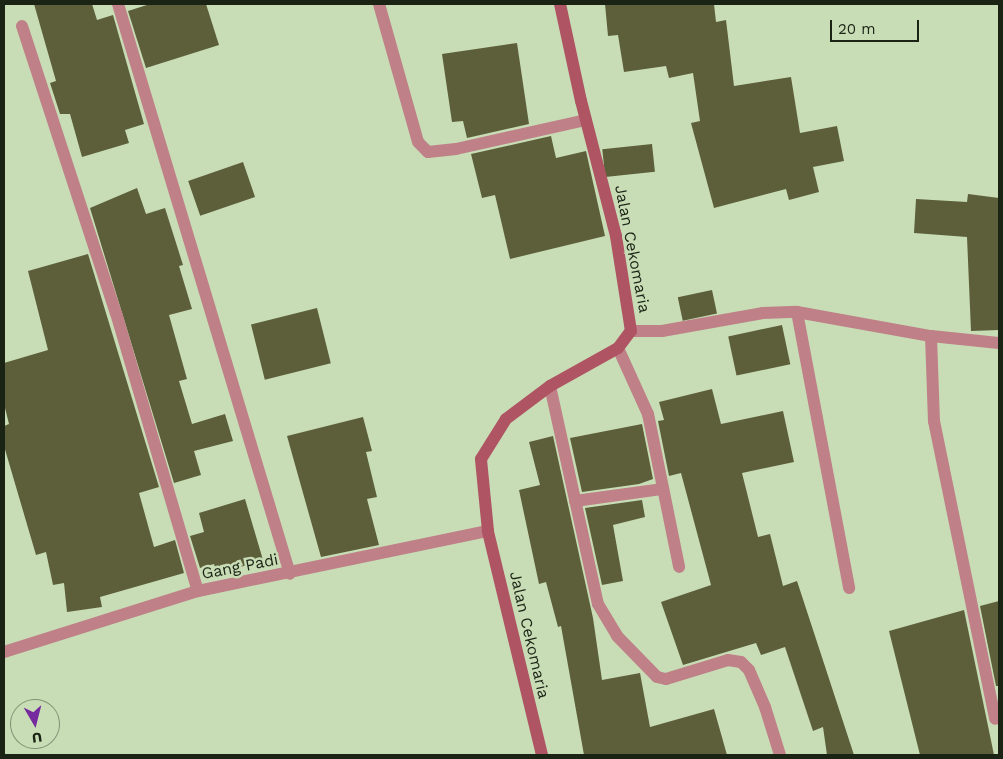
<!DOCTYPE html>
<style>
body{margin:0}
#map{position:relative;width:1003px;height:759px;overflow:hidden;background:#c8ddb6;font-family:"Work Sans",sans-serif}
div>[style]{position:absolute}
.building>*{inset:0;background:#5d5f3a;transform-origin:0 0}
.lane>*{height:12px;margin:-6px;padding:0 6px;transform-origin:6px;border-radius:6px;background:#bf8088}
.street>*{height:12px;margin:-6px;padding:0 6px;transform-origin:6px;border-radius:6px;background:#bf8088}
.secondary>*{height:12px;margin:-6px;padding:0 6px;transform-origin:6px;border-radius:6px;background:#af5463}
span{translate:-50% -50%;white-space:nowrap;text-align:center;line-height:1.15;-webkit-text-stroke:5px #c8ddb6;paint-order:stroke}
.street-label{font-size:16px;color:#1b2315}
.frame{position:absolute;inset:0;border:5px solid #1b2315;pointer-events:none}
.north{position:absolute;left:10px;top:699px;width:50px;height:50px;box-sizing:border-box;background:#c8ddb6;border:1px solid #839376;border-radius:50%;rotate:172deg;font-size:14px;font-weight:700;line-height:20px;text-align:center;color:#1b2315}
.north::after{content:'';display:block;margin:auto;width:18px;height:22px;background:#752a9d;clip-path:polygon(50% 0,100% 100%,50% 72%,0 100%)}
.scale{position:absolute;left:830px;top:20px;width:89px;height:22px;box-sizing:border-box;border:2px solid #1b2315;border-top:0;padding-left:6px;font-size:15px;line-height:18px;white-space:nowrap;color:#1b2315;-webkit-text-stroke:4px #c8ddb6;paint-order:stroke}
</style>
<div id="map">
<div class="building">
<div style="clip-path:polygon(34px 4px,92px 4px,97px 20px,113px 15px,144px 124px,125px 130px,129px 143px,82px 157px,70px 114px,60px 114px,50px 83px,56px 81px)"></div>
<div style="clip-path:polygon(150px 4px,206px 4px,219px 45px,146px 68px,128px 11px)"></div>
<div style="clip-path:polygon(605px 4px,714px 4px,716px 22px,726px 20px,734px 86px,791px 77px,800px 133px,837px 126px,844px 161px,813px 167px,819px 192px,789px 200px,786px 189px,714px 208px,691px 123px,700px 121px,693px 73px,669px 78px,666px 66px,624px 72px,618px 35px,608px 36px)"></div>
<div style="clip-path:polygon(517px 43px,529px 124px,467px 138px,463px 121px,452px 122px,442px 54px)"></div>
<div style="clip-path:polygon(551px 136px,556px 158px,586px 151px,605px 236px,510px 259px,495px 195px,482px 198px,471px 154px)"></div>
<div style="left:652px;top:144px;width:28px;height:50px;rotate:84deg"></div>
<div style="left:243px;top:162px;width:37px;height:58px;rotate:71deg"></div>
<div style="clip-path:polygon(137px 188px,146px 214px,165px 208px,183px 265px,179px 266px,192px 309px,169px 315px,187px 379px,179px 381px,192px 424px,225px 414px,233px 441px,194px 451px,201px 475px,174px 483px,90px 208px)"></div>
<div style="clip-path:polygon(968px 194px,999px 198px,999px 330px,971px 331px,967px 237px,914px 233px,916px 199px,967px 202px)"></div>
<div style="clip-path:polygon(88px 254px,159px 487px,139px 493px,154px 547px,175px 540px,184px 573px,100px 597px,102px 607px,67px 612px,64px 583px,53px 585px,46px 552px,36px 555px,4px 446px,4px 426px,9px 424px,4px 404px,4px 363px,48px 350px,28px 271px)"></div>
<div style="left:712px;top:290px;width:24px;height:35px;rotate:78deg"></div>
<div style="left:317px;top:308px;width:57px;height:68px;rotate:76deg"></div>
<div style="left:782px;top:325px;width:40px;height:55px;rotate:78deg"></div>
<div style="clip-path:polygon(712px 389px,721px 424px,783px 411px,794px 462px,742px 473px,758px 537px,770px 534px,783px 586px,797px 581px,854px 755px,827px 755px,823px 727px,813px 731px,785px 647px,761px 655px,756px 643px,683px 665px,661px 602px,711px 585px,681px 473px,669px 476px,658px 421px,664px 420px,659px 402px)"></div>
<div style="clip-path:polygon(363px 417px,372px 451px,366px 452px,377px 497px,367px 499px,379px 545px,321px 557px,287px 436px)"></div>
<div style="clip-path:polygon(642px 424px,653px 479px,639px 484px,582px 492px,570px 438px)"></div>
<div style="clip-path:polygon(553px 436px,593px 618px,602px 680px,640px 673px,650px 727px,714px 709px,727px 755px,584px 755px,561px 626px,558px 627px,546px 582px,539px 584px,519px 490px,540px 485px,529px 442px)"></div>
<div style="clip-path:polygon(245px 499px,263px 560px,217px 574px,214px 564px,200px 568px,190px 536px,204px 532px,199px 513px)"></div>
<div style="clip-path:polygon(642px 500px,645px 517px,613px 525px,623px 581px,602px 585px,585px 508px)"></div>
<div style="clip-path:polygon(999px 601px,999px 686px,996px 686px,980px 606px)"></div>
<div style="clip-path:polygon(964px 610px,994px 755px,920px 755px,889px 631px)"></div>
</div>
<div class="lane">
<div style="left:379px;top:4px;width:143px;rotate:74.2deg"></div>
<div style="left:418px;top:142px;width:14px;rotate:45deg"></div>
<div style="left:428px;top:152px;width:28px;rotate:-6deg"></div>
<div style="left:456px;top:149px;width:133px;rotate:-12.6deg"></div>
<div style="left:797px;top:312px;width:281px;rotate:79.3deg"></div>
<div style="left:931px;top:336px;width:85px;rotate:88deg"></div>
<div style="left:934px;top:421px;width:304px;rotate:78.4deg"></div>
<div style="left:618px;top:348px;width:72px;rotate:65.6deg"></div>
<div style="left:648px;top:414px;width:156px;rotate:78.5deg"></div>
<div style="left:550px;top:386px;width:223px;rotate:77.6deg"></div>
<div style="left:598px;top:604px;width:37px;rotate:59deg"></div>
<div style="left:617px;top:636px;width:57px;rotate:45.7deg"></div>
<div style="left:657px;top:677px;width:9px;rotate:13deg"></div>
<div style="left:666px;top:679px;width:65px;rotate:-17deg"></div>
<div style="left:728px;top:660px;width:13px;rotate:9deg"></div>
<div style="left:741px;top:662px;width:11px;rotate:45deg"></div>
<div style="left:749px;top:670px;width:40px;rotate:66.6deg"></div>
<div style="left:765px;top:707px;width:50px;rotate:72.6deg"></div>
<div style="left:575px;top:501px;width:89px;rotate:-7.8deg"></div>
</div>
<div class="street">
<div style="left:118px;top:4px;width:595px;rotate:73.21deg"></div>
<div style="left:22px;top:26px;width:302px;rotate:71.9deg"></div>
<div style="left:116px;top:313px;width:290px;rotate:73.6deg"></div>
<div style="left:631px;top:331px;width:31px"></div>
<div style="left:662px;top:331px;width:103px;rotate:-10.1deg"></div>
<div style="left:763px;top:313px;width:34px;rotate:-2deg"></div>
<div style="left:797px;top:312px;width:136px;rotate:10.2deg"></div>
<div style="left:931px;top:336px;width:68px;rotate:5.9deg"></div>
<div style="left:4px;top:652px;width:203px;rotate:-17.5deg"></div>
<div style="left:198px;top:591px;width:296px;rotate:-11.7deg"></div>
</div>
<div class="secondary">
<div style="left:542px;top:755px;width:230px;rotate:-103.6deg"></div>
<div style="left:488px;top:531px;width:72px;rotate:-95.6deg"></div>
<div style="left:481px;top:459px;width:47px;rotate:-58deg"></div>
<div style="left:506px;top:419px;width:55px;rotate:-36.9deg"></div>
<div style="left:550px;top:386px;width:78px;rotate:-29.2deg"></div>
<div style="left:618px;top:348px;width:21px;rotate:-53deg"></div>
<div style="left:631px;top:331px;width:96px;rotate:-99deg"></div>
<div style="left:616px;top:236px;width:139px;rotate:-104.5deg"></div>
<div style="left:581px;top:101px;width:99px;rotate:-102.2deg"></div>
</div>
<div class="street-label">
<span style="left:632px;top:249px;rotate:79deg">Jalan Cekomaria</span>
<span style="left:240px;top:567px;rotate:-11deg">Gang Padi</span>
<span style="left:529px;top:635px;rotate:77deg">Jalan Cekomaria</span>
</div>
<div class="frame"></div>
<div class="north">U</div>
<div class="scale">20 m</div>
</div>
